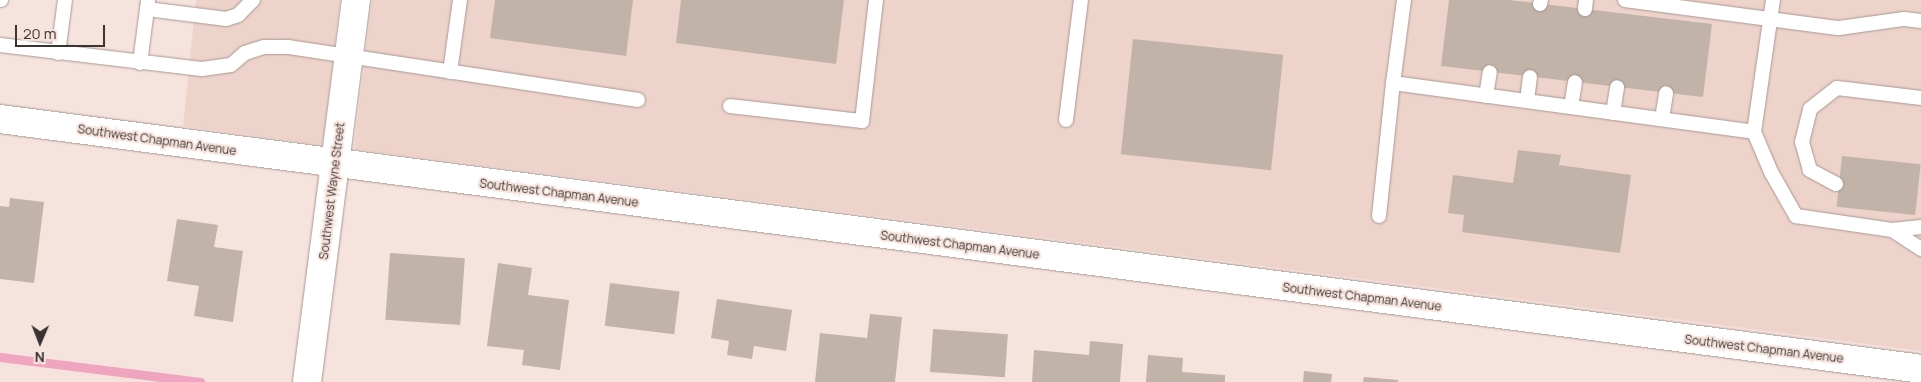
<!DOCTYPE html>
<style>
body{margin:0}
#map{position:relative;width:1921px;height:382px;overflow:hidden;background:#f6e3dd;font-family:Manrope,sans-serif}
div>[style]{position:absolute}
.built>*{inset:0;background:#eed3cb}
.stream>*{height:9px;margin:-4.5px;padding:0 4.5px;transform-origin:4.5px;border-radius:4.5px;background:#efa4c0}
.building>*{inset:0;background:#c1b3a8;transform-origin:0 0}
.roads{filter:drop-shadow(0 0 1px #a99892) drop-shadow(0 0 1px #a99892)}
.service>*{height:14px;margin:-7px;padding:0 7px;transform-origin:7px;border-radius:7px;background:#fff}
.minor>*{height:28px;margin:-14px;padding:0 14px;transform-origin:14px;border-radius:14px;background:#fff}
span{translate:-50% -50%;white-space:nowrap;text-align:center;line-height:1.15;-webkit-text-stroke:4px #f6e3dd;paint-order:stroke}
.street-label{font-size:12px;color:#3b3432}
.north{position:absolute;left:15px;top:317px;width:50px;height:50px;-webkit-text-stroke:4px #f6e3dd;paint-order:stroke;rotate:181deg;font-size:14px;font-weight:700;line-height:20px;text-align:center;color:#3b3432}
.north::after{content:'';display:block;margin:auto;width:18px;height:22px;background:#3b3432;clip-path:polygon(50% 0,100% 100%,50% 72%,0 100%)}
.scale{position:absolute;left:15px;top:25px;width:90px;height:22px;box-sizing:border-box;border:2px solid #3b3432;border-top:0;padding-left:6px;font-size:15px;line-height:18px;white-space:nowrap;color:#3b3432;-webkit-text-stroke:4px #f6e3dd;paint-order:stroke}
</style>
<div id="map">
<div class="built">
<div style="clip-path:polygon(196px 0,340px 0,323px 145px,183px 126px)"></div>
<div style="clip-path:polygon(372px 0,1921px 0,1921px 351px,354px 149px)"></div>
</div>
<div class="stream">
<div style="left:0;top:357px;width:202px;rotate:7.1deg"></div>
</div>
<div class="building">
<div style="clip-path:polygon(495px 0,633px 0,626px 56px,490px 38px)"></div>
<div style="clip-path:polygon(681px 0,844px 0,836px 64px,676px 43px)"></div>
<div style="clip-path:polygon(1449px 0,1509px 0,1712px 24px,1703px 97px,1441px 66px)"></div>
<div style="left:1133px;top:39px;width:151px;height:116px;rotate:6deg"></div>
<div style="clip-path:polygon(1518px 150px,1561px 155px,1559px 165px,1631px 175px,1620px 253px,1462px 232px,1464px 215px,1448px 213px,1453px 175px,1513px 183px)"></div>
<div style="left:1842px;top:156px;width:79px;height:51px;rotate:6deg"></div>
<div style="clip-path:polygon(10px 198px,44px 202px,34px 283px,0 279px,0 206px,9px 207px)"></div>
<div style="clip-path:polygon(177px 219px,218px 225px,214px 247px,243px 251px,233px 322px,194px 316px,199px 286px,167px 281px)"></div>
<div style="left:390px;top:253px;width:75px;height:67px;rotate:4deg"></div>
<div style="clip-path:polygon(498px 263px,532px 268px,528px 295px,569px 300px,560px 370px,522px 365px,524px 350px,487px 346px)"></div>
<div style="left:610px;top:283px;width:70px;height:43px;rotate:7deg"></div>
<div style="clip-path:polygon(717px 299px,792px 310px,786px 351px,754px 346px,752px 359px,727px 355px,729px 341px,711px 338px)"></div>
<div style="clip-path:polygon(870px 314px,902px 317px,895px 382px,815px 382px,820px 333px,867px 338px)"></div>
<div style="left:933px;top:329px;width:75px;height:43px;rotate:4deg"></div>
<div style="clip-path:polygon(1090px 341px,1123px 344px,1120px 382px,1032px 382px,1034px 350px,1089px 355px)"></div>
<div style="clip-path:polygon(1148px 355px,1183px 358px,1182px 372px,1225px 375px,1225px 382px,1146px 382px)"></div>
<div style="clip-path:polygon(1304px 371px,1332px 374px,1331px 382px,1303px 382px)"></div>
<div style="clip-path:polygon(1364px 377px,1398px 380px,1398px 382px,1363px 382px)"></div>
</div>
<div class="roads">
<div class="service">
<div style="left:0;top:0;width:1px"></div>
<div style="left:1404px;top:0;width:84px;rotate:97.5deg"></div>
<div style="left:1393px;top:83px;width:364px;rotate:7.7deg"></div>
<div style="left:1754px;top:132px;width:133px;rotate:-81.8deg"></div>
<div style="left:1625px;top:0;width:216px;rotate:7.5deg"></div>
<div style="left:1839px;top:28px;width:66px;rotate:-7.9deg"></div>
<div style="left:1904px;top:19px;width:17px;rotate:7deg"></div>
<div style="left:1540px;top:4px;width:4px;rotate:-76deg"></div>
<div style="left:147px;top:9px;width:80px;rotate:7.2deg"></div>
<div style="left:226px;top:19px;width:13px;rotate:-18deg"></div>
<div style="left:238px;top:15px;width:21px;rotate:-45deg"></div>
<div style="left:1585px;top:9px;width:9px;rotate:-84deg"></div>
<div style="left:0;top:45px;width:203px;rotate:6.8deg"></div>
<div style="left:202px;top:69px;width:29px;rotate:-8deg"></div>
<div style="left:231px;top:65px;width:18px;rotate:-41deg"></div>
<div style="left:245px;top:53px;width:20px;rotate:-18deg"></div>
<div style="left:264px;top:47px;width:24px"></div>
<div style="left:288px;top:47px;width:354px;rotate:8.6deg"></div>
<div style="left:58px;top:53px;width:53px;rotate:-82.5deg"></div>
<div style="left:140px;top:63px;width:63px;rotate:-82.6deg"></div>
<div style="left:450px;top:72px;width:73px;rotate:-82.1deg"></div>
<div style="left:1486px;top:96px;width:24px;rotate:-81deg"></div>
<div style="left:1527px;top:101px;width:24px;rotate:-83deg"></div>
<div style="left:730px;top:106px;width:133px;rotate:6.5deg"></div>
<div style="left:862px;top:121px;width:122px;rotate:-83.4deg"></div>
<div style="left:1571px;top:107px;width:25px;rotate:-81deg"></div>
<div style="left:1613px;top:113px;width:26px;rotate:-81deg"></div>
<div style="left:1662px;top:119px;width:26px;rotate:-81deg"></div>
<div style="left:1066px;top:120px;width:121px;rotate:-82.9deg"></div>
<div style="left:1754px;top:132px;width:43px;rotate:67deg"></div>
<div style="left:1771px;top:172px;width:51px;rotate:60.4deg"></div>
<div style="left:1796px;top:216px;width:97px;rotate:8.3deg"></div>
<div style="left:1892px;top:230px;width:29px;rotate:-6deg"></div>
<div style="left:1836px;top:184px;width:30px;rotate:-152deg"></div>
<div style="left:1810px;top:170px;width:29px;rotate:-106deg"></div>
<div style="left:1802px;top:142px;width:34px;rotate:-76deg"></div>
<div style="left:1810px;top:109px;width:34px;rotate:-38deg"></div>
<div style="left:1837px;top:88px;width:85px;rotate:6.8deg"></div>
<div style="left:1379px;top:216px;width:134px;rotate:-84deg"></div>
<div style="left:1892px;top:230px;width:35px;rotate:33deg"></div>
</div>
<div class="minor">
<div style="left:0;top:119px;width:1937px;rotate:7.41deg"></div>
<div style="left:307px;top:382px;width:385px;rotate:-82.7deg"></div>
</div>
</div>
<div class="street-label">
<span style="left:157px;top:140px;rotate:8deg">Southwest Chapman Avenue</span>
<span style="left:332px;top:191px;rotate:-83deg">Southwest Wayne Street</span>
<span style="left:559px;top:193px;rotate:7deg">Southwest Chapman Avenue</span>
<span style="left:960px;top:245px;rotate:7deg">Southwest Chapman Avenue</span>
<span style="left:1362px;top:297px;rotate:7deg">Southwest Chapman Avenue</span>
<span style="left:1764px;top:349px;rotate:7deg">Southwest Chapman Avenue</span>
</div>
<div class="north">N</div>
<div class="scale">20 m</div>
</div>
